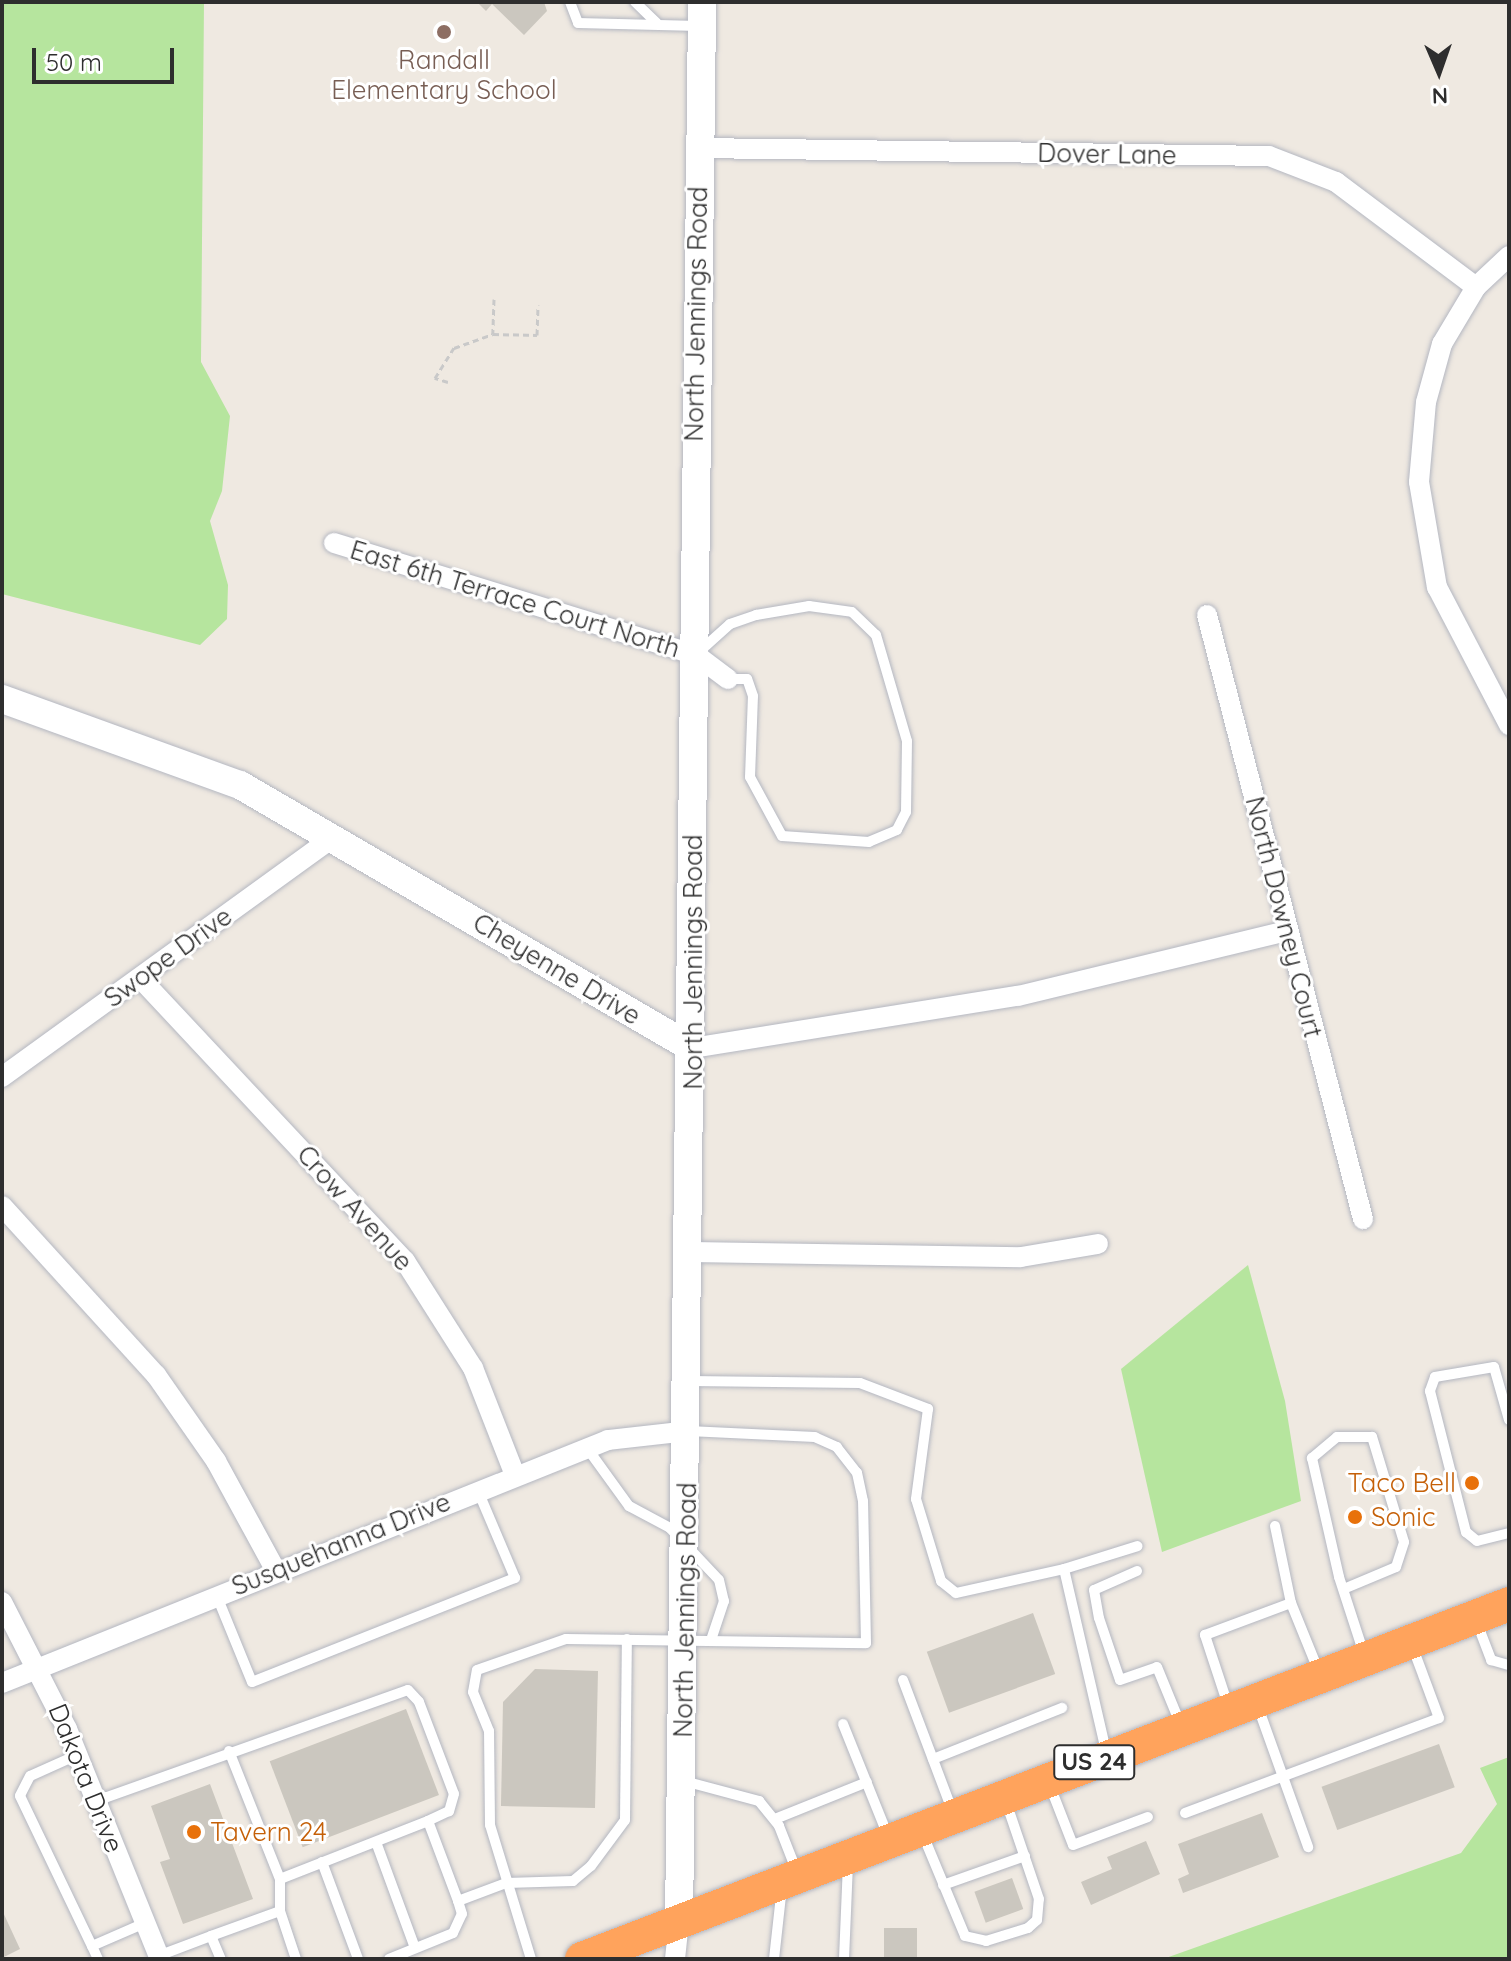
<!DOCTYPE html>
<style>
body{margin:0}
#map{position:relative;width:1511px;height:1961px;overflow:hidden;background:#efe9e1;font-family:Quicksand,sans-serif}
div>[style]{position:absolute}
.green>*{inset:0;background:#b6e59e}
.building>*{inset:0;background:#cbc7bf;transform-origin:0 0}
.path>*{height:3px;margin-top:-1.5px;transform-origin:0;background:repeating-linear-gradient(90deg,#c9c9c9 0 6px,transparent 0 10px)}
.roads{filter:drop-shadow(0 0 2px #b4b7c1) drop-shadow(0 0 2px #b4b7c1)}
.lane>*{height:10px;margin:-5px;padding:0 5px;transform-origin:5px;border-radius:5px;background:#fff}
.street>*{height:20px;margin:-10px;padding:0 10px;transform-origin:10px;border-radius:10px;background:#fff}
.secondary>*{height:28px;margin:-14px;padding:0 14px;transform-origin:14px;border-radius:14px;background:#fff}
.highway>*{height:34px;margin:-17px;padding:0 17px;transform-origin:17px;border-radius:17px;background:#ffa35c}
.dots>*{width:22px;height:22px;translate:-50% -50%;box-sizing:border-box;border:4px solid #fff;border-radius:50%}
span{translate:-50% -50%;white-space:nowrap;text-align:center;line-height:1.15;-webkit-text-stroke:6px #fff;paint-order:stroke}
.shield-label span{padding:2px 6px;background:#fff;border:2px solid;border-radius:6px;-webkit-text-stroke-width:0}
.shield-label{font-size:24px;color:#2e2e2e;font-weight:700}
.education-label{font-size:26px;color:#785e54}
.street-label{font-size:26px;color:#2e2e2e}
.food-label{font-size:26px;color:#c56008}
.right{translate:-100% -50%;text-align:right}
.left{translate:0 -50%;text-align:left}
.frame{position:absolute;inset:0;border:4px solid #2e2e2e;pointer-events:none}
.north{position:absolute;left:1399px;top:32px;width:80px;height:80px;-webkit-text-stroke:6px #fff;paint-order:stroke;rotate:178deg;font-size:22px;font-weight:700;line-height:32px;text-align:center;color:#2e2e2e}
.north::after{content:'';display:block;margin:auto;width:28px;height:36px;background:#2e2e2e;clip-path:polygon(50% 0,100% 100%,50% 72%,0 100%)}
.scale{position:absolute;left:32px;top:48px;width:142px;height:36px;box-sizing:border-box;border:4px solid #2e2e2e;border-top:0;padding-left:10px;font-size:24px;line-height:28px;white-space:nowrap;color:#2e2e2e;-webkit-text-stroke:6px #fff;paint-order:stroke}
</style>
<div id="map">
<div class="green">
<div style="clip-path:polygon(2px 2px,204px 2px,201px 362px,230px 416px,222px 491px,210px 521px,228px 585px,227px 619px,200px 645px,2px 594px)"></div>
<div style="clip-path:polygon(1248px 1265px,1285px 1401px,1301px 1501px,1162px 1552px,1121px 1369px)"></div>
<div style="clip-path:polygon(1509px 1757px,1509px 1959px,1163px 1959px,1461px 1853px,1497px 1804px,1480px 1768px)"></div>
</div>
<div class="building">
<div style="clip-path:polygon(477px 2px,544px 2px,547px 11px,524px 35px,492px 4px,486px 11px)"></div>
<div style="left:1033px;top:1613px;width:65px;height:113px;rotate:70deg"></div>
<div style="clip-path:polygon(535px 1669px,598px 1671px,595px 1808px,501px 1806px,503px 1702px)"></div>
<div style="left:406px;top:1709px;width:92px;height:146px;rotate:69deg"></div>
<div style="left:1439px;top:1744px;width:46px;height:125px;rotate:70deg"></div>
<div style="clip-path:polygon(210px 1784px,253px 1899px,183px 1924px,160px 1862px,170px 1859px,151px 1806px)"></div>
<div style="clip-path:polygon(1262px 1813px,1279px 1857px,1183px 1893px,1178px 1879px,1189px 1874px,1178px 1844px)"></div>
<div style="clip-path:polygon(1146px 1841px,1160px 1874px,1091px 1905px,1081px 1882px,1112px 1869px,1107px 1857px)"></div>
<div style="left:1012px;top:1878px;width:33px;height:40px;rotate:70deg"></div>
<div style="clip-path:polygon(2px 1910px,20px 1949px,2px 1958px)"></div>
<div style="left:884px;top:1928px;width:33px;height:31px"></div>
</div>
<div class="path">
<div style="left:494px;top:299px;width:35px;rotate:92deg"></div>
<div style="left:493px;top:334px;width:44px;rotate:1.3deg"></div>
<div style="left:537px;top:335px;width:30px;rotate:-88deg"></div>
<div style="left:448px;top:382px;width:14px;rotate:-163deg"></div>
<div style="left:435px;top:378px;width:36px;rotate:-58deg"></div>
<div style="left:454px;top:348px;width:41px;rotate:-19.7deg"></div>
</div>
<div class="roads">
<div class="lane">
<div style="left:570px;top:2px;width:22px;rotate:69deg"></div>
<div style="left:578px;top:23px;width:121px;rotate:1.4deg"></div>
<div style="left:635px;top:2px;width:30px;rotate:44deg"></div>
<div style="left:700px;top:651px;width:40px;rotate:-42deg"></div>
<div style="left:730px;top:624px;width:28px;rotate:-19deg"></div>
<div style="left:756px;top:615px;width:54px;rotate:-9.6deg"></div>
<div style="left:809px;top:606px;width:43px;rotate:7.9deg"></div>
<div style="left:852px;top:612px;width:33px;rotate:44deg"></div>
<div style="left:876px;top:635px;width:110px;rotate:73.7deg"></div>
<div style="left:907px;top:741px;width:71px;rotate:90.8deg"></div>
<div style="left:906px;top:812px;width:20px;rotate:117deg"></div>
<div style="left:897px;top:830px;width:30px;rotate:157deg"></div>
<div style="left:869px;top:842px;width:87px;rotate:-176.1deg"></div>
<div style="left:782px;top:836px;width:67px;rotate:-118.5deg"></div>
<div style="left:750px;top:777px;width:81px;rotate:-87.9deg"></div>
<div style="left:753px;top:696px;width:18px;rotate:-109deg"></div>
<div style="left:747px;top:679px;width:19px;rotate:180deg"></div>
<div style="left:689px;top:1381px;width:171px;rotate:0.7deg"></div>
<div style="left:860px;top:1383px;width:73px;rotate:20.9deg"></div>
<div style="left:928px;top:1409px;width:91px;rotate:97.6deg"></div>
<div style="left:916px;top:1499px;width:86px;rotate:73deg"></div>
<div style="left:941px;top:1581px;width:19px;rotate:39deg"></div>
<div style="left:956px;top:1593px;width:111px;rotate:-12.5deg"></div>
<div style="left:1064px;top:1569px;width:187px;rotate:77deg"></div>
<div style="left:1509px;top:1420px;width:55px;rotate:-105.8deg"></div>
<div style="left:1494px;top:1367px;width:60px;rotate:170.4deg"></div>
<div style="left:1435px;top:1377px;width:15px;rotate:110deg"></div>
<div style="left:1430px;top:1391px;width:146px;rotate:75.7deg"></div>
<div style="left:1466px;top:1532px;width:14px;rotate:39deg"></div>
<div style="left:1477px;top:1541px;width:33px;rotate:-14deg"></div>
<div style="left:587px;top:1448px;width:72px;rotate:54.1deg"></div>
<div style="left:629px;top:1506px;width:47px;rotate:28.2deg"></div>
<div style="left:670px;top:1528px;width:71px;rotate:46.7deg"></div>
<div style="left:719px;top:1580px;width:22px;rotate:77deg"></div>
<div style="left:724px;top:1601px;width:41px;rotate:108.4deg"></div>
<div style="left:1275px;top:1526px;width:79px;rotate:78.3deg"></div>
<div style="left:1064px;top:1569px;width:77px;rotate:-17.3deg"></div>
<div style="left:1137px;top:1571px;width:47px;rotate:156.2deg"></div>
<div style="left:1094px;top:1590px;width:28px;rotate:80deg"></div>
<div style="left:1099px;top:1618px;width:65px;rotate:71.3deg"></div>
<div style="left:1120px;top:1680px;width:39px;rotate:-19deg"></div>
<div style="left:1157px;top:1667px;width:61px;rotate:67.7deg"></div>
<div style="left:1346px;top:1588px;width:54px;rotate:-22.8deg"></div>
<div style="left:1396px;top:1567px;width:26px;rotate:-72deg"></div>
<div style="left:1404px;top:1542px;width:110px;rotate:-106.9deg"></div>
<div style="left:1372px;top:1437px;width:35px;rotate:180deg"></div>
<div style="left:1337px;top:1437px;width:33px;rotate:140deg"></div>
<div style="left:1312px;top:1458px;width:122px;rotate:77.2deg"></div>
<div style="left:1339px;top:1577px;width:81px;rotate:72deg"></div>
<div style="left:216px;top:1594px;width:95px;rotate:67.8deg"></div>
<div style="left:252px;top:1682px;width:283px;rotate:-21.6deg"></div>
<div style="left:515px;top:1578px;width:95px;rotate:-113deg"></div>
<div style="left:1477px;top:1623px;width:40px;rotate:69deg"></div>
<div style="left:1491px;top:1660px;width:19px;rotate:16deg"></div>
<div style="left:903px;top:1680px;width:141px;rotate:69.3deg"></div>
<div style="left:1228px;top:1705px;width:74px;rotate:-108.2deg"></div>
<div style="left:1205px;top:1635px;width:92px;rotate:-20.4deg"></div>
<div style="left:1291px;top:1603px;width:74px;rotate:67.9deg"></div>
<div style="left:1258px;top:1707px;width:149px;rotate:70.3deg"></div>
<div style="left:843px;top:1724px;width:121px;rotate:68.1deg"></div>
<div style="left:229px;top:1751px;width:138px;rotate:68.3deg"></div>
<div style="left:280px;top:1879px;width:32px;rotate:90deg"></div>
<div style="left:280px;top:1911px;width:51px;rotate:71.6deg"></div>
<div style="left:77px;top:1755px;width:51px;rotate:155.9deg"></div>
<div style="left:30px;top:1776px;width:22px;rotate:117deg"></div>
<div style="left:20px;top:1796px;width:166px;rotate:64.4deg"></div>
<div style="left:933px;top:1759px;width:139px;rotate:-21.6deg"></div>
<div style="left:684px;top:1781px;width:78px;rotate:14.9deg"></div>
<div style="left:759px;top:1801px;width:32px;rotate:51deg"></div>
<div style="left:779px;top:1826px;width:49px;rotate:68.6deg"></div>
<div style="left:1050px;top:1786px;width:63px;rotate:68.7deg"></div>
<div style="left:1073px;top:1845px;width:80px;rotate:-20.5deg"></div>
<div style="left:96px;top:1801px;width:331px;rotate:-19.6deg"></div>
<div style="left:408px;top:1690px;width:16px;rotate:47deg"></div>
<div style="left:419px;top:1702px;width:98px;rotate:69.2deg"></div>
<div style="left:454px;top:1794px;width:18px;rotate:106deg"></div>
<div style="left:449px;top:1811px;width:23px;rotate:155deg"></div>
<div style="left:428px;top:1821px;width:85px;rotate:69.4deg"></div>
<div style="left:1185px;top:1813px;width:271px;rotate:-20.5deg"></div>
<div style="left:1439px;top:1718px;width:75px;rotate:-110.4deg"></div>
<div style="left:775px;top:1819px;width:99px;rotate:-21.9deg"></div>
<div style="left:923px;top:1835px;width:109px;rotate:67.4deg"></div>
<div style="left:965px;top:1936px;width:22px;rotate:13deg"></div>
<div style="left:986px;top:1941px;width:44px;rotate:-17.2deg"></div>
<div style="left:1028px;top:1928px;width:12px;rotate:-42deg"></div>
<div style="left:1037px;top:1920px;width:21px;rotate:-85deg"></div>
<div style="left:1039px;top:1899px;width:102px;rotate:-108.8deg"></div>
<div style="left:376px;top:1842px;width:113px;rotate:69.8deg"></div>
<div style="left:322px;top:1862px;width:103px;rotate:69.6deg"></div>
<div style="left:280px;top:1879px;width:159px;rotate:-21.4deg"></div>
<div style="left:943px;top:1885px;width:87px;rotate:-19.5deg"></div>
<div style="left:211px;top:1936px;width:73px;rotate:-19.9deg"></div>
<div style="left:158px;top:1956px;width:57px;rotate:-20.7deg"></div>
<div style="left:211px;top:1936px;width:25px;rotate:67deg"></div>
<div style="left:98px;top:1959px;width:14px;rotate:-115deg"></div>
<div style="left:92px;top:1946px;width:58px;rotate:-23.5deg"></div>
<div style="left:389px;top:1959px;width:69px;rotate:-22.1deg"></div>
<div style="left:453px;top:1933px;width:21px;rotate:-65deg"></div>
<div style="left:462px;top:1914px;width:14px;rotate:-107deg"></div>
<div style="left:458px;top:1901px;width:51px;rotate:-20.6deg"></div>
<div style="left:506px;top:1883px;width:67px;rotate:-1.7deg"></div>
<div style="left:573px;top:1881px;width:23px;rotate:-40deg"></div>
<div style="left:591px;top:1866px;width:57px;rotate:-53.5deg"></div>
<div style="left:625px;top:1820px;width:181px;rotate:-89.4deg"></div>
<div style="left:531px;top:1959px;width:140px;rotate:-107deg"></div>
<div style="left:490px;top:1825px;width:94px;rotate:-90.6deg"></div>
<div style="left:489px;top:1731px;width:42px;rotate:-112.3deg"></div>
<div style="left:473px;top:1692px;width:22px;rotate:-80deg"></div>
<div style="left:477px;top:1670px;width:94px;rotate:-19.2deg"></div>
<div style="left:566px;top:1639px;width:300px;rotate:0.8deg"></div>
<div style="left:866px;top:1643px;width:142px;rotate:-91.2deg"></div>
<div style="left:863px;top:1501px;width:29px;rotate:-102deg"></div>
<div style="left:857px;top:1473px;width:33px;rotate:-128deg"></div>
<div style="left:837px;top:1447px;width:24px;rotate:-156deg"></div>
<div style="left:815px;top:1437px;width:127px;rotate:-177.3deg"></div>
<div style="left:774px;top:1959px;width:72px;rotate:-83.7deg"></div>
<div style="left:844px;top:1959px;width:96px;rotate:-87.6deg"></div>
</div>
<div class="street">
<div style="left:698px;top:148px;width:571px;rotate:0.8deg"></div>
<div style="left:1269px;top:156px;width:72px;rotate:21.2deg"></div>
<div style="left:1336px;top:182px;width:175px;rotate:36.9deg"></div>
<div style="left:1509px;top:256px;width:45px;rotate:136.8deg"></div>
<div style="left:1476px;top:287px;width:66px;rotate:120.8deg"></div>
<div style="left:1442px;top:344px;width:60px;rotate:105.4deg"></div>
<div style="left:1426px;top:402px;width:80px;rotate:95deg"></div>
<div style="left:1419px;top:482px;width:107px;rotate:80.3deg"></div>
<div style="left:1437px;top:587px;width:156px;rotate:62.4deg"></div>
<div style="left:334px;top:543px;width:379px;rotate:17.2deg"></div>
<div style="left:696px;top:655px;width:40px;rotate:37deg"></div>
<div style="left:1207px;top:615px;width:624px;rotate:75.52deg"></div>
<div style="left:140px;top:978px;width:388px;rotate:46.9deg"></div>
<div style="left:405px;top:1261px;width:127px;rotate:57.6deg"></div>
<div style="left:473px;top:1368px;width:115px;rotate:68.6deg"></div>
<div style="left:692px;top:1048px;width:330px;rotate:-9.1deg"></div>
<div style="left:1018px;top:996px;width:277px;rotate:-13.6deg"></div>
<div style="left:2px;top:1077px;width:410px;rotate:-35.9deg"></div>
<div style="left:2px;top:1206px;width:229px;rotate:47.7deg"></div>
<div style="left:156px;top:1375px;width:105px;rotate:55.1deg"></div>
<div style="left:216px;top:1461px;width:123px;rotate:61.4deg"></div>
<div style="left:691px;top:1252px;width:330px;rotate:0.9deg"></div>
<div style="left:1021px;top:1257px;width:78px;rotate:-9.6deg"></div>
<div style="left:2px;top:1602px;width:143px;rotate:62.9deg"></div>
<div style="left:67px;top:1729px;width:248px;rotate:68deg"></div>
<div style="left:2px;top:1683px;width:653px;rotate:-21.85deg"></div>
<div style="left:608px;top:1440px;width:81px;rotate:-6.4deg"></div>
<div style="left:675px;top:1959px;width:37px;rotate:-84deg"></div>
</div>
<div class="secondary">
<div style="left:2px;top:699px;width:253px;rotate:19.9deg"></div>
<div style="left:240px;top:785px;width:523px;rotate:30.19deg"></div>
<div style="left:679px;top:1922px;width:1920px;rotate:-89.31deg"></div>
</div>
<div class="highway">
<div style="left:582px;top:1959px;width:993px;rotate:-20.95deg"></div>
</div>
</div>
<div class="dots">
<div style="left:444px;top:32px;background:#8d6e63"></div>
<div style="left:1472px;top:1483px;background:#e8710a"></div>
<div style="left:1355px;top:1517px;background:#e8710a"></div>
<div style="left:194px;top:1832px;background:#e8710a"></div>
</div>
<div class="shield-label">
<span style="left:1094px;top:1762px">US 24</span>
</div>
<div class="education-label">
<span style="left:444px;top:75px">Randall<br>Elementary School</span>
</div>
<div class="street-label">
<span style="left:1107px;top:154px;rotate:1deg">Dover Lane</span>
<span style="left:696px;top:314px;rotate:-89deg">North Jennings Road</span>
<span style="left:515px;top:599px;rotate:17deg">East 6th Terrace Court North</span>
<span style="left:1284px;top:917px;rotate:76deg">North Downey Court</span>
<span style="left:168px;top:957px;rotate:-36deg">Swope Drive</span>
<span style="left:693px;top:962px;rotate:-90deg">North Jennings Road</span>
<span style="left:557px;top:969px;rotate:31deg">Cheyenne Drive</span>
<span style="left:355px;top:1208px;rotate:48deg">Crow Avenue</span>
<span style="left:341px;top:1544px;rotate:-22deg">Susquehanna Drive</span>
<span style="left:685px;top:1610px;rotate:-89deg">North Jennings Road</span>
<span style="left:86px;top:1778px;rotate:68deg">Dakota Drive</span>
</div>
<div class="food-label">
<span class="right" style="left:1456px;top:1483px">Taco Bell</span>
<span class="left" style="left:1371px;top:1517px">Sonic</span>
<span class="left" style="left:210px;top:1832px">Tavern 24</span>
</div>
<div class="frame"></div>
<div class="north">N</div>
<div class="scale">50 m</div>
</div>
